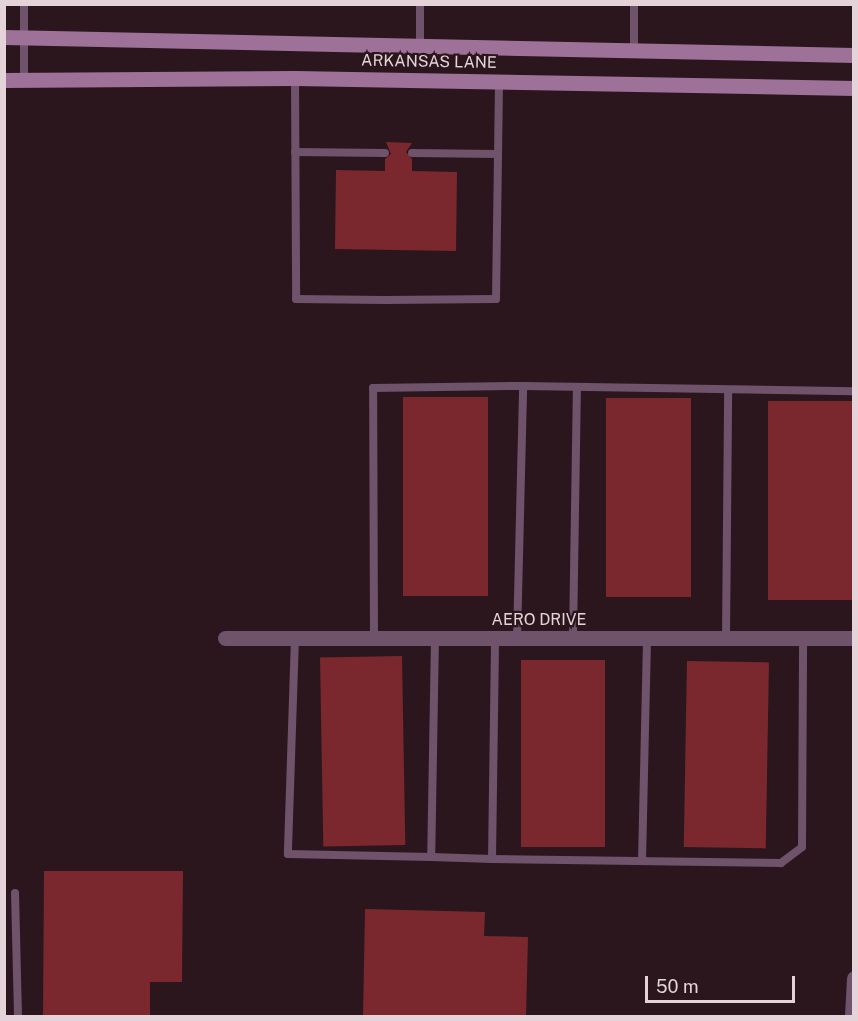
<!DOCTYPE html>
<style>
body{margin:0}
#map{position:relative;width:858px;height:1021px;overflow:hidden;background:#2b161e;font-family:"Public Sans",sans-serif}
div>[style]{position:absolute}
.building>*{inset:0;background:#7a282d;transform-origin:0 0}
.service>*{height:8px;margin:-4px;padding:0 4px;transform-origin:4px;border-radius:4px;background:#6e536b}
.minor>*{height:15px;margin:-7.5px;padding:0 7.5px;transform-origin:7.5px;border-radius:7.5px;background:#6e536b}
.tertiary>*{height:15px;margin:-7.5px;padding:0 7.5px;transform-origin:7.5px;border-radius:7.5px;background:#6e536b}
.secondary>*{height:15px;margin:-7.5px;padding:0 7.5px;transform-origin:7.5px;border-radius:7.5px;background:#9d7198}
span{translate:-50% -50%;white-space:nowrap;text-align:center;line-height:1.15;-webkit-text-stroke:4.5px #2b161e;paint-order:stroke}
.street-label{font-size:16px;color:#e4d4d9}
.frame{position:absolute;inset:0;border:6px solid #e4d4d9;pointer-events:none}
.scale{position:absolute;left:645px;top:976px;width:150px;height:27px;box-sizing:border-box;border:3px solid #e4d4d9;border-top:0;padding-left:8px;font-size:18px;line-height:21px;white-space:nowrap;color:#e4d4d9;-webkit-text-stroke:4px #2b161e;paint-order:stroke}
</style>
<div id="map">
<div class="building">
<div style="clip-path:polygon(386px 142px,412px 143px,406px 152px,412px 159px,412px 171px,457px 172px,456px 251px,335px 249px,336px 170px,385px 171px,385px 159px,391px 154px)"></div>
<div style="left:403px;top:397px;width:85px;height:199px"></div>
<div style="left:606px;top:398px;width:85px;height:199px"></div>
<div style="left:768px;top:401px;width:84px;height:199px"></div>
<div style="left:402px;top:656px;width:189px;height:82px;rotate:89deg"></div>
<div style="left:521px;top:660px;width:84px;height:187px"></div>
<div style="left:687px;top:661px;width:82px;height:186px;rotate:1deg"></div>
<div style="clip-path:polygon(44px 871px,183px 871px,182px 982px,150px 982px,150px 1017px,43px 1017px)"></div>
<div style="clip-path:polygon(365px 909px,485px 912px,484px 936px,528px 937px,526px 1017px,363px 1017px)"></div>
</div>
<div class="service">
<div style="left:420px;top:44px;width:40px;rotate:-90deg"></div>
<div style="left:634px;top:48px;width:44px;rotate:-90deg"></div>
<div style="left:295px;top:78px;width:221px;rotate:89.7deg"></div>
<div style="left:296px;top:299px;width:89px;rotate:0.6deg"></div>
<div style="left:385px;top:300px;width:111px;rotate:-0.5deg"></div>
<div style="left:496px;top:299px;width:219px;rotate:-89.2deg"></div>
<div style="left:24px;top:80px;width:76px;rotate:-90deg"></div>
<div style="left:295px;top:152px;width:90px;rotate:0.6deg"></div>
<div style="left:412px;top:153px;width:86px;rotate:0.7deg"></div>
<div style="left:573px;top:637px;width:250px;rotate:-89.1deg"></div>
<div style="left:295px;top:638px;width:216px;rotate:91.9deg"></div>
<div style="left:288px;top:854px;width:143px;rotate:1.2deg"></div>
<div style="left:374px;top:638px;width:250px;rotate:-90.2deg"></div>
<div style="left:373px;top:388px;width:150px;rotate:-0.8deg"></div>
<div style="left:435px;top:638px;width:219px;rotate:91deg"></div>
<div style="left:431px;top:857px;width:61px;rotate:1.9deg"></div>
<div style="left:492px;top:859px;width:221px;rotate:-89.2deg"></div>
<div style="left:517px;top:638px;width:252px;rotate:-88.6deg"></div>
<div style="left:523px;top:386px;width:331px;rotate:0.9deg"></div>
<div style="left:726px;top:638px;width:248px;rotate:-89.5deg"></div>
<div style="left:492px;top:859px;width:289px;rotate:0.8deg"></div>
<div style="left:781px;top:863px;width:26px;rotate:-37deg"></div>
<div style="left:802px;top:847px;width:209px;rotate:-89.7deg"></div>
<div style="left:642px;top:861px;width:223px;rotate:-88.7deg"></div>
<div style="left:15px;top:893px;width:123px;rotate:88.6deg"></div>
</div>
<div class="minor">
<div style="left:225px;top:638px;width:629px"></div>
</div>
<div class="tertiary">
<div style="left:852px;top:1016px;width:38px;rotate:-87deg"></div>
</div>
<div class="secondary">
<div style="left:4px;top:37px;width:850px;rotate:1.21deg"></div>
<div style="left:4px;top:80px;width:291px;rotate:-0.4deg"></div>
<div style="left:295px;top:78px;width:559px;rotate:1.02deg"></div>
</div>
<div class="street-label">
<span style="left:429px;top:62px;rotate:1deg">ARKANSAS LANE</span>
<span style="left:539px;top:620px">AERO DRIVE</span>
</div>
<div class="frame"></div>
<div class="scale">50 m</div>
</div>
